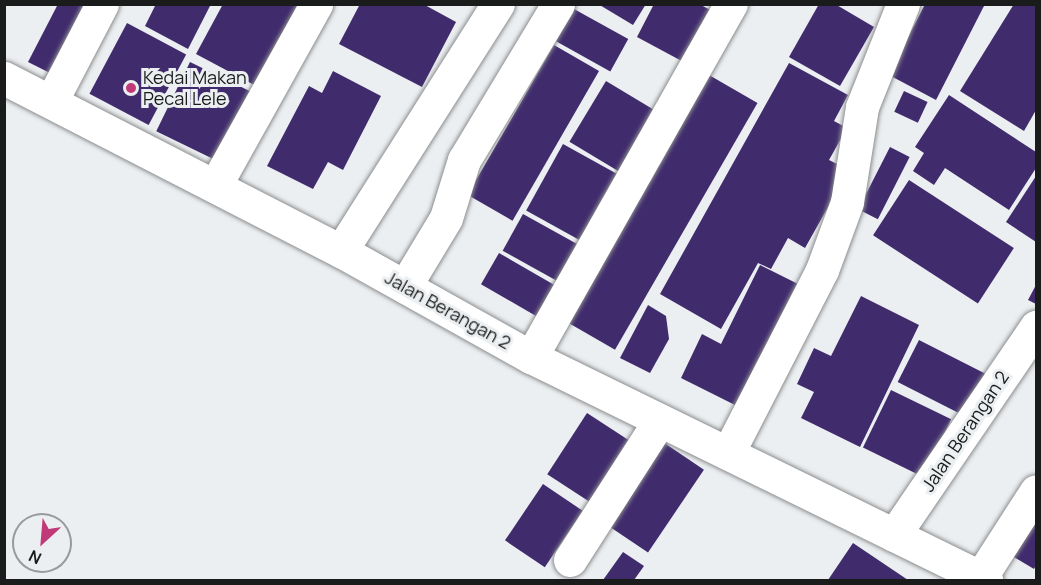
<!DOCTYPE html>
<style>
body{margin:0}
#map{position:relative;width:1041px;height:585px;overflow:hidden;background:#eceff1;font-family:Manrope,sans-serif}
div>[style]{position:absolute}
.building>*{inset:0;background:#402b6d;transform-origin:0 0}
.roads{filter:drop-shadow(0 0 2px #8b8d8f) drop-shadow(0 0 2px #8b8d8f)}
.minor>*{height:33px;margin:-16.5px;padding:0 16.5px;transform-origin:16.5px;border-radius:16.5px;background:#fff}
.dots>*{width:16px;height:16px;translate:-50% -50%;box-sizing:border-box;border:3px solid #eceff1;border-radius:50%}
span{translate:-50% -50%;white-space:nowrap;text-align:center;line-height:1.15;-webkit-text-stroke:6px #eceff1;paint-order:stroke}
.poi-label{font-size:18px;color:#1a1b1b}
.left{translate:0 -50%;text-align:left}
.street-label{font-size:18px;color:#1a1b1b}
.frame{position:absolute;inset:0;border:6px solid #1a1b1b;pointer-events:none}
.north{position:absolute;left:12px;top:513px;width:60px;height:60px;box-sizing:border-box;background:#eceff1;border:2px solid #989a9b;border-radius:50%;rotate:206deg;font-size:16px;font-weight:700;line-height:24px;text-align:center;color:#1a1b1b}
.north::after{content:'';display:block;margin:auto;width:21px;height:27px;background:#c03979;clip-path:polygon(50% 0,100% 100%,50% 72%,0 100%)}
</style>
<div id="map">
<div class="building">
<div style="clip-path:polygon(58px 4px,81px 4px,93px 11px,58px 77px,28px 62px)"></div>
<div style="clip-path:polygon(156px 4px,211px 4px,188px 49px,145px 26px)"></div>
<div style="clip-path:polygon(223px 4px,302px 4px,258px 87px,196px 54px)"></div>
<div style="clip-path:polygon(360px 4px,423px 4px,456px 22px,422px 87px,339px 44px)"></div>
<div style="clip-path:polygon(598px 4px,646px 4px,633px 25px)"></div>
<div style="clip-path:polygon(654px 4px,699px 4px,718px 14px,691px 66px,637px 37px)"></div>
<div style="clip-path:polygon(819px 4px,835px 4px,874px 27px,840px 86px,789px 57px)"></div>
<div style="clip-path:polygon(925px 4px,985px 4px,936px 100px,889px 75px)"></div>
<div style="clip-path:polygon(1014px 4px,1036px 4px,1036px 110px,1024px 131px,960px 91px)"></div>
<div style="left:574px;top:9px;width:62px;height:37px;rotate:29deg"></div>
<div style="left:127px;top:23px;width:67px;height:80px;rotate:28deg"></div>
<div style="left:554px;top:45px;width:52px;height:173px;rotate:30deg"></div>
<div style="left:190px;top:62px;width:72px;height:77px;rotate:26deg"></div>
<div style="clip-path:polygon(789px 63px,848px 95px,834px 121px,847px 128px,829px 160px,849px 170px,805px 248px,788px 238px,771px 269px,758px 263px,721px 329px,660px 294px)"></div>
<div style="clip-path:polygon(333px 71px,381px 96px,343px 170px,328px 162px,313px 189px,267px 166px,309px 86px,322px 93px)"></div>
<div style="left:709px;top:75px;width:56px;height:285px;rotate:30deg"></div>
<div style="left:606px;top:81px;width:66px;height:71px;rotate:31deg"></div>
<div style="left:904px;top:91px;width:26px;height:23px;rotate:25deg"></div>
<div style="clip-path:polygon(949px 95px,1036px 152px,1036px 168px,1009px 210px,945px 168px,934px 185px,913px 171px,924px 153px,915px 147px)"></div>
<div style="left:563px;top:144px;width:65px;height:76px;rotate:29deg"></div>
<div style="left:890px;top:147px;width:22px;height:70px;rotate:27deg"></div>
<div style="clip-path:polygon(1036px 176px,1036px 242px,1006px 222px)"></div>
<div style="left:909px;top:180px;width:125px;height:66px;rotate:33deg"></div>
<div style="left:523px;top:214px;width:68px;height:42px;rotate:29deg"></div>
<div style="left:499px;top:253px;width:67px;height:36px;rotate:30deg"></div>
<div style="clip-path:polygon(760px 265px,806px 288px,745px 410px,681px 378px,702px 334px,721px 344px)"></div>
<div style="clip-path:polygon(1036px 285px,1036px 304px,1028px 300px)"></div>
<div style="clip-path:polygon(861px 296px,919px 325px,860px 447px,801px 418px,814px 392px,797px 384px,814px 348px,831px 356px)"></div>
<div style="clip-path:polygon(648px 305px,666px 316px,669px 339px,650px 373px,620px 358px)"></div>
<div style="left:919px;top:340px;width:74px;height:47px;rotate:27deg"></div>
<div style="left:891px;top:390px;width:67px;height:64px;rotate:26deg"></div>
<div style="left:587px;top:413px;width:54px;height:73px;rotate:33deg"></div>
<div style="left:660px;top:440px;width:53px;height:100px;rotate:34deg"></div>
<div style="left:543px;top:484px;width:48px;height:68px;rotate:34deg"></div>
<div style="clip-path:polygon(1036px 495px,1036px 565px,1034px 569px,1004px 551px)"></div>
<div style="clip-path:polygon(853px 543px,908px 580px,828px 580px)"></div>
<div style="clip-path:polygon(623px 552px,644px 566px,634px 580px,603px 580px)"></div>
</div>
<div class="roads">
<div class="minor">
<div style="left:4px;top:78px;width:379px;rotate:27.2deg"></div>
<div style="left:341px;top:251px;width:218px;rotate:29.2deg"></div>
<div style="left:531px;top:357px;width:507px;rotate:26.11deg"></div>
<div style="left:52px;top:100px;width:108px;rotate:-62.5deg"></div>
<div style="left:216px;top:184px;width:206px;rotate:-60.9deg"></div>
<div style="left:341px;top:251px;width:293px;rotate:-57.6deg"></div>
<div style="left:405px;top:286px;width:79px;rotate:-58.9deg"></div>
<div style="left:446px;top:218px;width:61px;rotate:-72.8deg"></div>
<div style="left:464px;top:160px;width:182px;rotate:-58.9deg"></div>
<div style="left:531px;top:357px;width:406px;rotate:-60.5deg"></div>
<div style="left:728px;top:453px;width:206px;rotate:-62.8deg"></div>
<div style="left:822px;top:270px;width:72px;rotate:-69.8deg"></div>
<div style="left:847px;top:202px;width:96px;rotate:-81deg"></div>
<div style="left:862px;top:107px;width:111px;rotate:-68.3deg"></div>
<div style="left:894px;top:535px;width:252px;rotate:-55.7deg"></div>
<div style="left:570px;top:560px;width:166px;rotate:-57.3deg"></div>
<div style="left:980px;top:578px;width:103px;rotate:-57.2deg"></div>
</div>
</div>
<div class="dots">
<div style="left:131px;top:88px;background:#c03979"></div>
</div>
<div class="poi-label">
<span class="left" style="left:143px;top:88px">Kedai Makan<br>Pecal Lele</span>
</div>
<div class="street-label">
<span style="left:448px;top:310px;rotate:29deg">Jalan Berangan 2</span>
<span style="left:965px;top:431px;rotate:-56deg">Jalan Berangan 2</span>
</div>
<div class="frame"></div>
<div class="north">N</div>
</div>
